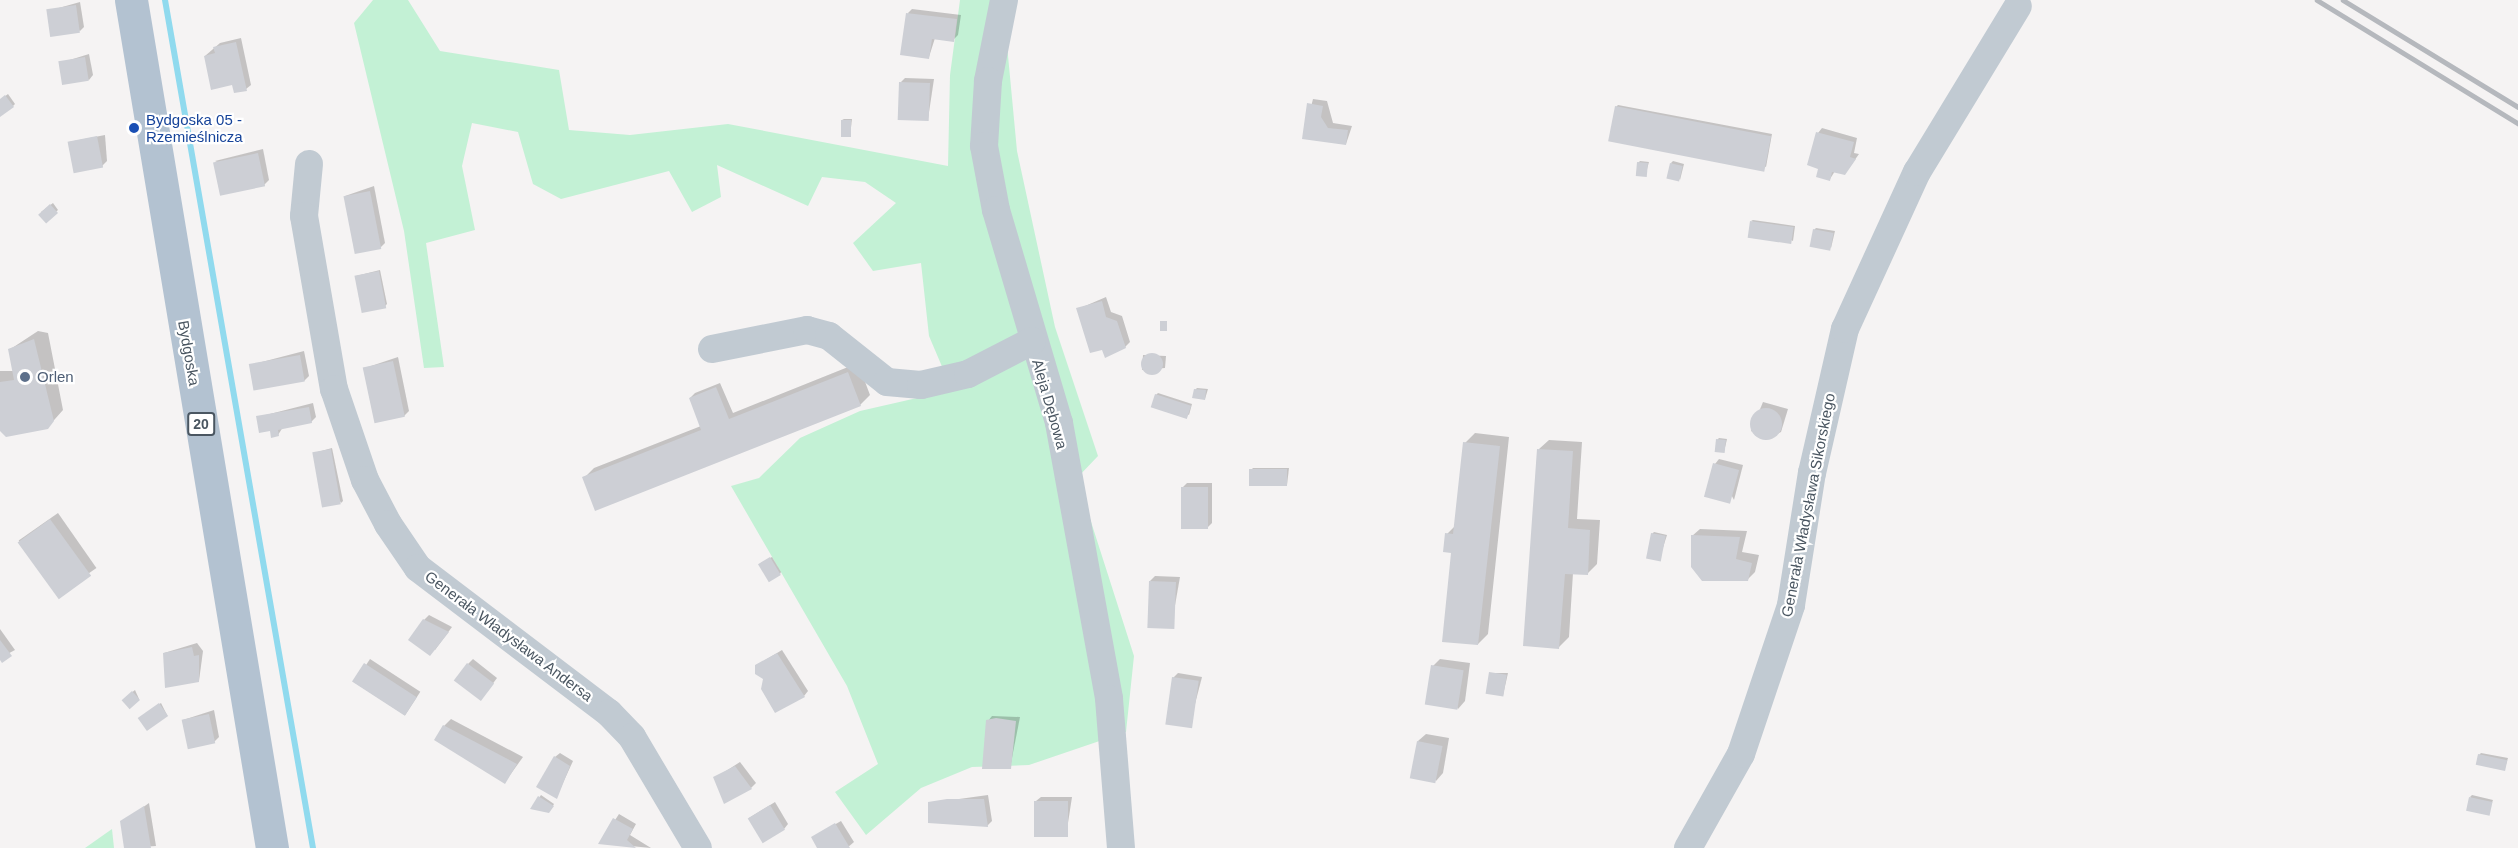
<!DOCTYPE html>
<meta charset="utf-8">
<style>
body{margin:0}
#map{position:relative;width:2518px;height:848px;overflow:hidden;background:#f5f3f3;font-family:Helvetica,sans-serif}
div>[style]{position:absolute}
.green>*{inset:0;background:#c3f1d5}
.shadow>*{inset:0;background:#0003;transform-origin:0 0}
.stream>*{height:6px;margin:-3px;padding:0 3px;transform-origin:3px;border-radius:3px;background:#90daee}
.building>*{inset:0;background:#cdcfd5;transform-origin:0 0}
.round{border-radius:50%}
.minor>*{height:28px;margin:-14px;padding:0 14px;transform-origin:14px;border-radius:14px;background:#c1cad2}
.major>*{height:33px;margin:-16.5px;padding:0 16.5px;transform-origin:16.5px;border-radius:16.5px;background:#b3c2d1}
.rail>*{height:4.5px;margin:-2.25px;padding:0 2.25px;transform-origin:2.25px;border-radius:2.25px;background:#b5b8bd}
.dots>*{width:16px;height:16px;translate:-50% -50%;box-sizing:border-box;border:3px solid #fff;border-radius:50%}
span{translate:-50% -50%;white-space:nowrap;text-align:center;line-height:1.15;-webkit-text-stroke:4.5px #fff;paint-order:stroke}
.shield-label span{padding:2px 4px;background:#fff;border:2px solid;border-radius:4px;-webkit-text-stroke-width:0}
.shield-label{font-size:14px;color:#4a5661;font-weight:700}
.transit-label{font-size:15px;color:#164399}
.left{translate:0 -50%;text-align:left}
.street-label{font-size:15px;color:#4a5661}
.service-label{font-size:15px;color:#4e5e75}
</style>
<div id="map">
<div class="green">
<div style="clip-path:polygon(373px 0,408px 0,440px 51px,559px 70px,569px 130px,630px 135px,728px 124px,948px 166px,950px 75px,960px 0,1017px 0,1007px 45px,1017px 151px,1055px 327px,1098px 456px,1077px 478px,1134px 656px,1126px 732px,1029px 765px,972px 767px,921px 788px,866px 835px,835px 792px,878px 764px,847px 686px,731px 486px,759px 478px,800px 438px,860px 411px,952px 390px,929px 336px,921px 263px,873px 271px,853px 243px,896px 203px,865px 182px,822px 177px,808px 206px,717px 165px,721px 197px,692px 212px,669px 171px,561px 199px,533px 184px,518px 132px,472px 123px,462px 166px,475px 230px,426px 243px,444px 367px,424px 368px,404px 231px,354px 23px)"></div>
<div style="clip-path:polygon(112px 829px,114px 848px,85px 848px)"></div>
</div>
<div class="shadow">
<div style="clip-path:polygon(80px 2px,84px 27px,80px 31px,48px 11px)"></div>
<div style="clip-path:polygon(912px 9px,961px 15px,958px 35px,953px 40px,935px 38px,929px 57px,908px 13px)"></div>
<div style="clip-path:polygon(241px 38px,251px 85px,246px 89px,205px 56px,220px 43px)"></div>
<div style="clip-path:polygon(89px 54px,93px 75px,89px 80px,60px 63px)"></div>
<div style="clip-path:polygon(905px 78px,934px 79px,928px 119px,901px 82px)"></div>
<div style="clip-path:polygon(8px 94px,15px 104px,13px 106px,0 100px)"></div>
<div style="clip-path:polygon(1313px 99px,1327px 101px,1333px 123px,1352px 126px,1346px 144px,1303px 138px)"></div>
<div style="clip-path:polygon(1618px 105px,1772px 134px,1766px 167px,1616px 107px)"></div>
<div style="clip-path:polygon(844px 119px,852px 119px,850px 136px,842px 120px)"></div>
<div style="clip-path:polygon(1822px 128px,1857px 138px,1854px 153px,1859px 154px,1849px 168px,1835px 171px,1830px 179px,1818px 133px)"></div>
<div style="clip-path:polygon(105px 135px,107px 161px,102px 166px,69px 142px)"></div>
<div style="clip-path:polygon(263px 149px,269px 180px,264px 185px,215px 161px)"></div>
<div style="clip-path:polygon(1640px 161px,1649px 162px,1645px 176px,1638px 163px)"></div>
<div style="clip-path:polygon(1673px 161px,1684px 164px,1680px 180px,1671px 163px)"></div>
<div style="clip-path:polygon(374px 186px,385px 243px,380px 248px,345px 196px)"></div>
<div style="clip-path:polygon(53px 203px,58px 210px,45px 221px,41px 212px)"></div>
<div style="clip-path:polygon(1753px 220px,1795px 226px,1793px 241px,1751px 221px)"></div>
<div style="clip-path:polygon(1816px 228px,1835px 231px,1831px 248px,1814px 230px)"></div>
<div style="clip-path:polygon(380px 270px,387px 304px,385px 306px,356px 276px)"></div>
<div style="clip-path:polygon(1106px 297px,1111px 312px,1122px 316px,1130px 342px,1125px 347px,1078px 309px)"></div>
<div style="clip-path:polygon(38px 331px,48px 333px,63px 410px,47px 428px,0 430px,0 371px,14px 371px,9px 350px)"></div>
<div style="clip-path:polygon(304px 351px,309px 376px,304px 381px,250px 365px)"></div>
<div style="clip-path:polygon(1143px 355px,1166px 356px,1165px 368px,1142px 370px)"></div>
<div style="clip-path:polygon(398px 357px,409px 411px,404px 416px,365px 368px)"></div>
<div style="clip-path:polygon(858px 363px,870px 395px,860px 405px,584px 478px,594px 468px,701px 426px,690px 398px,695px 393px,720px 383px,733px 413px)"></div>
<div style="clip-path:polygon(1208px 389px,1205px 399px,1195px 390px,1197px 388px)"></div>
<div style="clip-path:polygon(1158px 393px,1192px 404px,1189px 415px,1156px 395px)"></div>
<div style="clip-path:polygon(1763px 402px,1788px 409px,1781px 432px,1766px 440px,1751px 431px)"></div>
<div style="clip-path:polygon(313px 403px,316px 417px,311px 422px,283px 427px,278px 435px,258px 417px)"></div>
<div style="clip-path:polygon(1475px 433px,1509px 437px,1488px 634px,1478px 644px,1447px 534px,1456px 525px,1465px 443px)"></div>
<div style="clip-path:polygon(1719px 438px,1727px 439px,1724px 452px,1717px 440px)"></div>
<div style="clip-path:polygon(1549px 440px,1582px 442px,1577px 519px,1600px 520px,1597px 564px,1587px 574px,1573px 573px,1569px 637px,1559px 647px,1539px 449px)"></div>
<div style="clip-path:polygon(332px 448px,343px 501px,341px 503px,314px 453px)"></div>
<div style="clip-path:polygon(1719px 459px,1743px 465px,1734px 500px,1715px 464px)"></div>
<div style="clip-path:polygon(1289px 468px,1287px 485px,1251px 470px,1253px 468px)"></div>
<div style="clip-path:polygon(1187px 483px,1212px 483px,1212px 523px,1207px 528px,1183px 487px)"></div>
<div style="left:58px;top:513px;width:67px;height:48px;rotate:55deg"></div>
<div style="clip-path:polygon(1700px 529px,1747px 531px,1742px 552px,1759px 555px,1755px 572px,1748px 579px,1703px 579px,1692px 536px)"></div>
<div style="clip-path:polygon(1654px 532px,1667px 535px,1659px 560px,1652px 534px)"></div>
<div style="clip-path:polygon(772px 557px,781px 572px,780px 574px,761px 563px)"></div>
<div style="clip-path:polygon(1155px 576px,1180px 577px,1171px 628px,1150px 581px)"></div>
<div style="clip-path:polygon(429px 615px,452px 627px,435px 650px,424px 620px)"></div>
<div style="clip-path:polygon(0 629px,15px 650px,0 658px)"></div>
<div style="clip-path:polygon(197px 643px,203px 651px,199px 681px,164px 653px)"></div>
<div style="clip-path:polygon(782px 650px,808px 691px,804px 696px,765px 679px,757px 665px)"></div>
<div style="left:370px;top:659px;width:60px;height:28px;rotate:33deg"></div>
<div style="clip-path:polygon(473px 659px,497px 678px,485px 694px,468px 664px)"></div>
<div style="clip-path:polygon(1440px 659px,1470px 663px,1465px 701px,1458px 709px,1433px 666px)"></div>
<div style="clip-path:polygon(1178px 673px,1202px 677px,1189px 727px,1173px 678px)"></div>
<div style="clip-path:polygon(1490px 673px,1508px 673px,1503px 695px)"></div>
<div style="clip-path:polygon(135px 690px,139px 699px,125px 698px)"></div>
<div style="clip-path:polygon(161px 703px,167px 715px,142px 716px)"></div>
<div style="clip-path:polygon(214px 710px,219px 737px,214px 742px,183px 720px)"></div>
<div style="clip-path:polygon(992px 716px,1020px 717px,1010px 768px,988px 721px)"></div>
<div style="clip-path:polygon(451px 719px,523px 757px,505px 782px,444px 726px)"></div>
<div style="clip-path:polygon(1426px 734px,1449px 738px,1443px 773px,1436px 781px,1418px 741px)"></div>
<div style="clip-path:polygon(560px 753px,573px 761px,556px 798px,555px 757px)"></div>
<div style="clip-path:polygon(2481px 753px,2508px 758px,2505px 768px,2479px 755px)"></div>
<div style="clip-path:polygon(740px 762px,756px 783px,751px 788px,715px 778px)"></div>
<div style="clip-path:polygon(541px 795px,554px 804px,551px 809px,532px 808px)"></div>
<div style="clip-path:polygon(988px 795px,992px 821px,987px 826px,930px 803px)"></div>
<div style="clip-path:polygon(2472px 795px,2493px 800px,2488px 814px,2470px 797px)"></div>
<div style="clip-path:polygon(1041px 797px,1072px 797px,1066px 836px,1036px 801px)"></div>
<div style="clip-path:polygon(775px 802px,788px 824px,784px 829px,749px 818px)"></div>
<div style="clip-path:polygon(149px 803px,156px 846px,125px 848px,122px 822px)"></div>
<div style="clip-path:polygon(619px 814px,636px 824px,630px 835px,651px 848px,600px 843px)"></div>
<div style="clip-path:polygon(841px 821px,854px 842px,847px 848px,821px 848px,813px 837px)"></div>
</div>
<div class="stream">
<div style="left:165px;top:0;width:861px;rotate:80.1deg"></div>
</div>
<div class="building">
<div style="left:76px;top:5px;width:28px;height:30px;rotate:82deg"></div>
<div style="clip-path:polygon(906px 13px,957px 19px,954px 42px,932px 39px,929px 59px,900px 55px)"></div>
<div style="clip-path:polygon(236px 42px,247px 91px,234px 93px,232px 85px,211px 90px,204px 56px,215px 53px,213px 47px)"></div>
<div style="left:85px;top:57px;width:24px;height:27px;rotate:81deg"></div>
<div style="left:899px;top:82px;width:31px;height:38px;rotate:2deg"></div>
<div style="clip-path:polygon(5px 95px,14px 107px,0 117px,0 99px)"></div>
<div style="clip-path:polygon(1307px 103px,1323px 106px,1321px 117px,1328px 128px,1348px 130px,1346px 145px,1302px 139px)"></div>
<div style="left:1615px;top:106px;width:159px;height:36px;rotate:11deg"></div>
<div style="left:841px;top:120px;width:10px;height:17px"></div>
<div style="clip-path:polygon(1816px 132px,1854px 142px,1850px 157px,1856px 159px,1845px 175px,1832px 172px,1830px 181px,1816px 177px,1818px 169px,1807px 165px)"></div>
<div style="left:97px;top:136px;width:32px;height:30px;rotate:79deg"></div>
<div style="left:258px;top:153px;width:34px;height:46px;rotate:78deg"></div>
<div style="left:1637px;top:162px;width:11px;height:14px;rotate:5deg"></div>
<div style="left:1670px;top:163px;width:13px;height:16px;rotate:13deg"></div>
<div style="left:370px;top:191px;width:59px;height:27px;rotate:79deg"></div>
<div style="left:50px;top:204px;width:12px;height:16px;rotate:48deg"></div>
<div style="left:1750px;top:221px;width:44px;height:17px;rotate:8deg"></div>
<div style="left:1813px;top:229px;width:21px;height:18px;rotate:11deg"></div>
<div style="left:379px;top:271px;width:38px;height:25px;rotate:79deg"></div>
<div style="clip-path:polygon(1102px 301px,1106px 317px,1117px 321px,1126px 348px,1105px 358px,1102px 350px,1090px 353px,1076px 308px)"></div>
<div style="left:1160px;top:321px;width:7px;height:10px"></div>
<div style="clip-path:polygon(34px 339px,54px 421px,48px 429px,6px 437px,0 431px,0 382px,14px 380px,8px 349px)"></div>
<div class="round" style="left:1141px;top:353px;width:22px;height:22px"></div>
<div style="left:300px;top:355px;width:27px;height:52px;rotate:80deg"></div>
<div style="left:393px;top:361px;width:57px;height:31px;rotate:78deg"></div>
<div style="clip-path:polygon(848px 372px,861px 406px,595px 511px,582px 477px,701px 430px,689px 398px,716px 387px,729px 419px)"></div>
<div style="clip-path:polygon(1194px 389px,1206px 390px,1205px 400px,1192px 398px)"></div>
<div style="left:1155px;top:394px;width:38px;height:14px;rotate:18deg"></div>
<div style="clip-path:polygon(309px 407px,312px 423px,278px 430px,279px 436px,271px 438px,270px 431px,259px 433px,256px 416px)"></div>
<div class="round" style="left:1750px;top:408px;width:32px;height:32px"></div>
<div style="left:1716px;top:439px;width:10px;height:13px;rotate:6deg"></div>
<div style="clip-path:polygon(1463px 442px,1500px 446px,1478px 645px,1442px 642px,1451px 553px,1443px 552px,1445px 533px,1453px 534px)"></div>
<div style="left:331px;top:449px;width:56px;height:19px;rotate:80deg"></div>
<div style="clip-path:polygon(1537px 449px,1573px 451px,1568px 528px,1590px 530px,1588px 575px,1565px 574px,1559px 649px,1523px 646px)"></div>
<div style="left:1713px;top:463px;width:27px;height:35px;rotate:15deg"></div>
<div style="left:1249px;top:469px;width:38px;height:17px"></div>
<div style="left:1181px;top:487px;width:27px;height:42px"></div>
<div style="left:50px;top:519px;width:70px;height:40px;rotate:54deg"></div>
<div style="left:1651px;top:533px;width:15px;height:26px;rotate:11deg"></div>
<div style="clip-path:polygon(1691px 535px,1740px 537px,1736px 559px,1752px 563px,1748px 581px,1702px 581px,1691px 567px)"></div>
<div style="left:770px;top:557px;width:21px;height:14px;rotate:59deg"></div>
<div style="left:1149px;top:581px;width:27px;height:47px;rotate:2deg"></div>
<div style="clip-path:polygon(423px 619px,449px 632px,430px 656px,408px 640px)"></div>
<div style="clip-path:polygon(0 640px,12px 656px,2px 663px,0 660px)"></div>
<div style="clip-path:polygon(192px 647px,194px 656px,199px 655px,199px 682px,165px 688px,163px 653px)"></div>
<div style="clip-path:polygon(777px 653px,805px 697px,775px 713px,761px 689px,763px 679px,755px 674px,755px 665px)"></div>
<div style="left:364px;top:663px;width:63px;height:22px;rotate:33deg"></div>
<div style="left:467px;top:663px;width:34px;height:22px;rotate:37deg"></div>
<div style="left:1431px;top:665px;width:33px;height:40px;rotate:9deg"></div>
<div style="left:1489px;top:672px;width:18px;height:22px;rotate:9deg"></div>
<div style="left:1172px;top:677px;width:27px;height:48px;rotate:8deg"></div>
<div style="left:132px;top:691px;width:12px;height:14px;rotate:48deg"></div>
<div style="left:159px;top:703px;width:16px;height:26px;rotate:55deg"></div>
<div style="left:209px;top:714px;width:30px;height:28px;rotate:78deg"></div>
<div style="clip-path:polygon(996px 718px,1016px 721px,1011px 769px,982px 769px,986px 720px)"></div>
<div style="clip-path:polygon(443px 725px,517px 764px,505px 784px,434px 740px)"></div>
<div style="left:1417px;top:741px;width:26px;height:38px;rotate:11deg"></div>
<div style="left:2478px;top:754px;width:30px;height:11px;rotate:12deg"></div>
<div style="clip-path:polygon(554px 756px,570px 766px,557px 799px,536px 787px)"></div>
<div style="clip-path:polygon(735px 766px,752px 789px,724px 804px,713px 777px)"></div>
<div style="clip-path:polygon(538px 796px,554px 806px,549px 813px,530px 809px)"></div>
<div style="left:2469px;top:797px;width:24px;height:14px;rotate:12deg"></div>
<div style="clip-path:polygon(947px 799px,984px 799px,988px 827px,928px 823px,928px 802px)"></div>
<div style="left:1034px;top:801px;width:34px;height:36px"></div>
<div style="left:770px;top:805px;width:29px;height:26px;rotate:59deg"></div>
<div style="clip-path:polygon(144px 806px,151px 848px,124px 848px,120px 821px)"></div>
<div style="clip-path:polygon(613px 818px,633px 829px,627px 840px,636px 848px,598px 844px)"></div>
<div style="clip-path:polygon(835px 823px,850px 848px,817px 848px,811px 837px)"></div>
</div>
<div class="minor">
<div style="left:1004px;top:0;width:83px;rotate:101.2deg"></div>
<div style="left:988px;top:81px;width:65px;rotate:93.5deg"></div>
<div style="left:984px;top:146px;width:65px;rotate:79.4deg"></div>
<div style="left:996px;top:210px;width:222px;rotate:73.5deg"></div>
<div style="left:1059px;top:423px;width:280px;rotate:79.7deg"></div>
<div style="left:1109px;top:699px;width:149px;rotate:85.4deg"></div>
<div style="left:309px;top:164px;width:52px;rotate:95.5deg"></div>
<div style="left:304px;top:216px;width:176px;rotate:80.2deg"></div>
<div style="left:334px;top:389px;width:96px;rotate:71.2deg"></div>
<div style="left:365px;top:480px;width:50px;rotate:62.4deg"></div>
<div style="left:388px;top:524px;width:53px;rotate:55.7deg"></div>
<div style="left:418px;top:568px;width:240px;rotate:37.2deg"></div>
<div style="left:609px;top:713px;width:33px;rotate:46deg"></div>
<div style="left:632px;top:737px;width:129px;rotate:59.3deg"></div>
<div style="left:712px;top:349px;width:97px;rotate:-11.3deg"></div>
<div style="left:807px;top:330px;width:23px;rotate:15deg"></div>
<div style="left:829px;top:336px;width:74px;rotate:38.4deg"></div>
<div style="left:887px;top:382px;width:34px;rotate:5deg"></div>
<div style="left:921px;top:385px;width:48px;rotate:-13.2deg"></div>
<div style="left:968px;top:374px;width:72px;rotate:-27.3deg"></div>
<div style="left:1688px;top:848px;width:108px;rotate:-60.6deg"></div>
<div style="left:1741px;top:754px;width:157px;rotate:-71.4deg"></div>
<div style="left:1791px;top:605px;width:134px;rotate:-81deg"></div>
<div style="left:1812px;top:473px;width:148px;rotate:-77.1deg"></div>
<div style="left:1845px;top:329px;width:173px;rotate:-65.4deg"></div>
<div style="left:1917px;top:172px;width:194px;rotate:-58.7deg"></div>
</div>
<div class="major">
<div style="left:131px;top:0;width:860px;rotate:80.56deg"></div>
</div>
<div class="rail">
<div style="left:2317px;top:0;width:236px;rotate:31.5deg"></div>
<div style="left:2343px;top:0;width:205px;rotate:31.4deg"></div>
</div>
<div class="dots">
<div style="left:134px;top:128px;background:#1a4fb4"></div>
<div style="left:25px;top:377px;background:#5c6f8a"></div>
</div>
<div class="shield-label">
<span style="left:201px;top:424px">20</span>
</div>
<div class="transit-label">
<span class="left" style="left:146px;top:128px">Bydgoska 05 -<br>Rzemieślnicza</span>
</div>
<div class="street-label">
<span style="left:189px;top:353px;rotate:80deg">Bydgoska</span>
<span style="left:1050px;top:404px;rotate:74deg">Aleja Dębowa</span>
<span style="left:1808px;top:505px;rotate:-79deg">Generała Władysława Sikorskiego</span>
<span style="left:509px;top:636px;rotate:37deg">Generała Władysława Andersa</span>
</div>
<div class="service-label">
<span class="left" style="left:37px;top:377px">Orlen</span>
</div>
</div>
